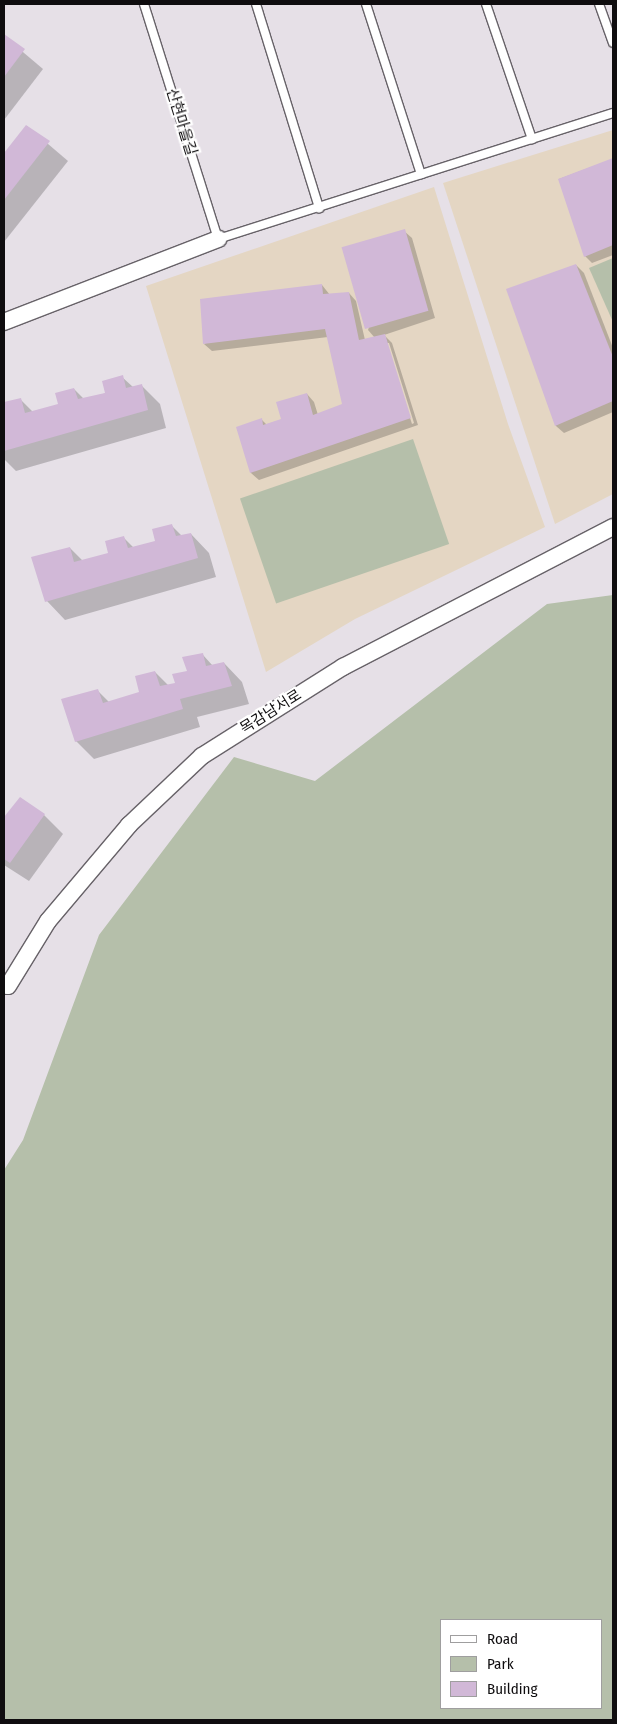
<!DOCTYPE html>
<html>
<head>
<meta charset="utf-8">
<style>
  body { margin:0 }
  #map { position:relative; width:617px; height:1724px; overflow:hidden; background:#e6e0e7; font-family:"Fira Sans Condensed","Noto Sans KR",sans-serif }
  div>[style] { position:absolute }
  .education>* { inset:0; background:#e4d6c3 }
  .green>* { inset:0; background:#b5bfaa; transform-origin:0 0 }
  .shadow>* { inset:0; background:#0003 }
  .building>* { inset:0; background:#d1b8d7; transform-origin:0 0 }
  .roads { filter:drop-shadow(1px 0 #676268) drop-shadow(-1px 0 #676268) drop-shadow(0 1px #676268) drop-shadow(0 -1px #676268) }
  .lane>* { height:8px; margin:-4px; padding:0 4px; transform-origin:4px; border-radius:4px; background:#fff }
  .street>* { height:16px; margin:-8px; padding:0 8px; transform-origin:8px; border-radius:8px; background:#fff }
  span { translate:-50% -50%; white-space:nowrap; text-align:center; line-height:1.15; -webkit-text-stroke:4.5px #fff; paint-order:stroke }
  .street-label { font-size:15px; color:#0f0d0f }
  .frame { position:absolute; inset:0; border:5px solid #0f0d0f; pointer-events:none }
  .legend { position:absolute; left:440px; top:1619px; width:162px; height:90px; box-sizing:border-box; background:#fff; border:1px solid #9f9e9f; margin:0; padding:6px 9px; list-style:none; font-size:15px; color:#0f0d0f }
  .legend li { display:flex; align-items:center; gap:10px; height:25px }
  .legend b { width:25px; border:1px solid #9f9e9f }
</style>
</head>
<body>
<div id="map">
  <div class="education">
    <div style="clip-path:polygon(613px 130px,613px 494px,555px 524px,443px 183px)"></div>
    <div style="clip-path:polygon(434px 187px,508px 424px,545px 527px,355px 619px,266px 672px,146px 286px)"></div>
  </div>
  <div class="green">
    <div style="clip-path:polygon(613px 258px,613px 322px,589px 268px)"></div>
    <div style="left:413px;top:439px;width:111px;height:183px;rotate:71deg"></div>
    <div style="clip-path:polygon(evenodd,613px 595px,613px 1720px,4px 1720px,4px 1170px,23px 1140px,99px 935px,234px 757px,315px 781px,547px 604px,613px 595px,441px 1620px,601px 1620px,601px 1708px,441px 1708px,441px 1620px)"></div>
  </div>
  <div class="shadow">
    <div style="clip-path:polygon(4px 36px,43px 69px,4px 120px)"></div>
    <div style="clip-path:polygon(27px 126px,68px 161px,4px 242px,4px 155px)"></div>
    <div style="clip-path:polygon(613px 159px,613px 255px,592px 263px,585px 256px,559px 179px)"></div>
    <div style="clip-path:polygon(evenodd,404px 231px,412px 238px,435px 318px,384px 335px,392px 343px,418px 425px,259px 480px,251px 473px,237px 428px,262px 420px,267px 425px,283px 420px,307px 394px,314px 402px,318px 415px,344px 405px,328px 337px,212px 351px,204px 344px,322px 285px,330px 295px,349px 293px,356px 301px,365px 340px,375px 338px,368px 330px,404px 231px,386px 343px,389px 343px,414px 423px,412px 424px,386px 343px)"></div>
    <div style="clip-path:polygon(576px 265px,584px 273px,613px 348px,613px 412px,564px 433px,556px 426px,508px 290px)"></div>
    <div style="clip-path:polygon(122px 377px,133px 387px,141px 385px,160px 404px,166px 428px,16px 471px,4px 459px,4px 404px,20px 399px,33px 412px,60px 405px,74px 389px,84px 399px,107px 393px)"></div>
    <div style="clip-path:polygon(172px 526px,182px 536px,191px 534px,209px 553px,216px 577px,65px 620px,47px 601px,70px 548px,83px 561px,110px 554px,124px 538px,134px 548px,157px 542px)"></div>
    <div style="clip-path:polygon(203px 655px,213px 666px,224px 663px,242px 682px,249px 704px,197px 717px,200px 727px,94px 759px,76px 741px,98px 691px,109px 702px,140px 693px,155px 672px,169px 686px,176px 684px)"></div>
    <div style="clip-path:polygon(20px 799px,44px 815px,63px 834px,29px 881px,4px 865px,4px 819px)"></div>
  </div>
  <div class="building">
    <div style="clip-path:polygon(4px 34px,25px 49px,4px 77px)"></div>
    <div style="clip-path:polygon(26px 125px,50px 141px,4px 200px,4px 153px)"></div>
    <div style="clip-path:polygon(613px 158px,613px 245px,584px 257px,558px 179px)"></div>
    <div style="left:405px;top:229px;width:85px;height:66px;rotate:74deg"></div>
    <div style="clip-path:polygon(576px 264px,613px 357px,613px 401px,555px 426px,506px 289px)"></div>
    <div style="clip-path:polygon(322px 284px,323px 294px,349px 292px,359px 340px,385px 334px,411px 418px,250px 473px,236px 427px,262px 418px,263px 425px,281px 419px,276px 402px,307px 393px,313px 415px,342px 404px,325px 329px,203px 344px,200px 299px)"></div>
    <div style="clip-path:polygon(123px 375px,126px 388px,142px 384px,148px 410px,4px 451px,4px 402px,21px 398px,25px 413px,58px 404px,55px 393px,74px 388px,78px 399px,105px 393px,102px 381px)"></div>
    <div style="clip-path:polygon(172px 524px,176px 536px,191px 533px,198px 558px,45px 602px,31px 557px,70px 547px,74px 562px,108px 553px,105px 541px,124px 536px,128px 548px,155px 541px,152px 529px)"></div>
    <div style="clip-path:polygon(203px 653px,206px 666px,224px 662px,232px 686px,180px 699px,183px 709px,75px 742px,61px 699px,98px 689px,103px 703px,139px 692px,135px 676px,155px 671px,160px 686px,175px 683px,172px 674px,187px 671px,182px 657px)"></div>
    <div style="clip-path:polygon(20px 797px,45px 814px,10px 863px,4px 859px,4px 817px)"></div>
  </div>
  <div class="roads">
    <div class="lane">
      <div style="left:144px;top:4px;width:246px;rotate:72.5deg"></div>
      <div style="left:218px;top:239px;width:415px;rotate:-17.7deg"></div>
      <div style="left:256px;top:4px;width:214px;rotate:72.8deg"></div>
      <div style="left:366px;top:4px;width:179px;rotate:72.1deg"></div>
      <div style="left:486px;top:4px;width:143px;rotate:71.2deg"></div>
      <div style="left:599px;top:4px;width:41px;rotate:70.3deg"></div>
    </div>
    <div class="street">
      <div style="left:4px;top:322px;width:230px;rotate:-21.2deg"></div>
      <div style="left:4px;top:984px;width:4px;rotate:27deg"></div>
      <div style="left:8px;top:986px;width:76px;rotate:-58.4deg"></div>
      <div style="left:48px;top:921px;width:126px;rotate:-49.8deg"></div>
      <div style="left:129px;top:825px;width:100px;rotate:-43.4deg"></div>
      <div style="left:202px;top:756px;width:167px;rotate:-32.3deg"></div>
      <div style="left:343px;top:667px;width:304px;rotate:-27.4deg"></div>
    </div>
  </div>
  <div class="street-label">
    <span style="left:181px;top:122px;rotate:73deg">산현마을길</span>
    <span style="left:271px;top:712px;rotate:-32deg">목감남서로</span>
  </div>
  <div class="frame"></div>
  <ul class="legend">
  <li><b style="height:6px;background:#fff"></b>Road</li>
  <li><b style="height:14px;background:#b5bfaa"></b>Park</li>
  <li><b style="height:14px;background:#d1b8d7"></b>Building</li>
  </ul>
</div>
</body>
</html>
